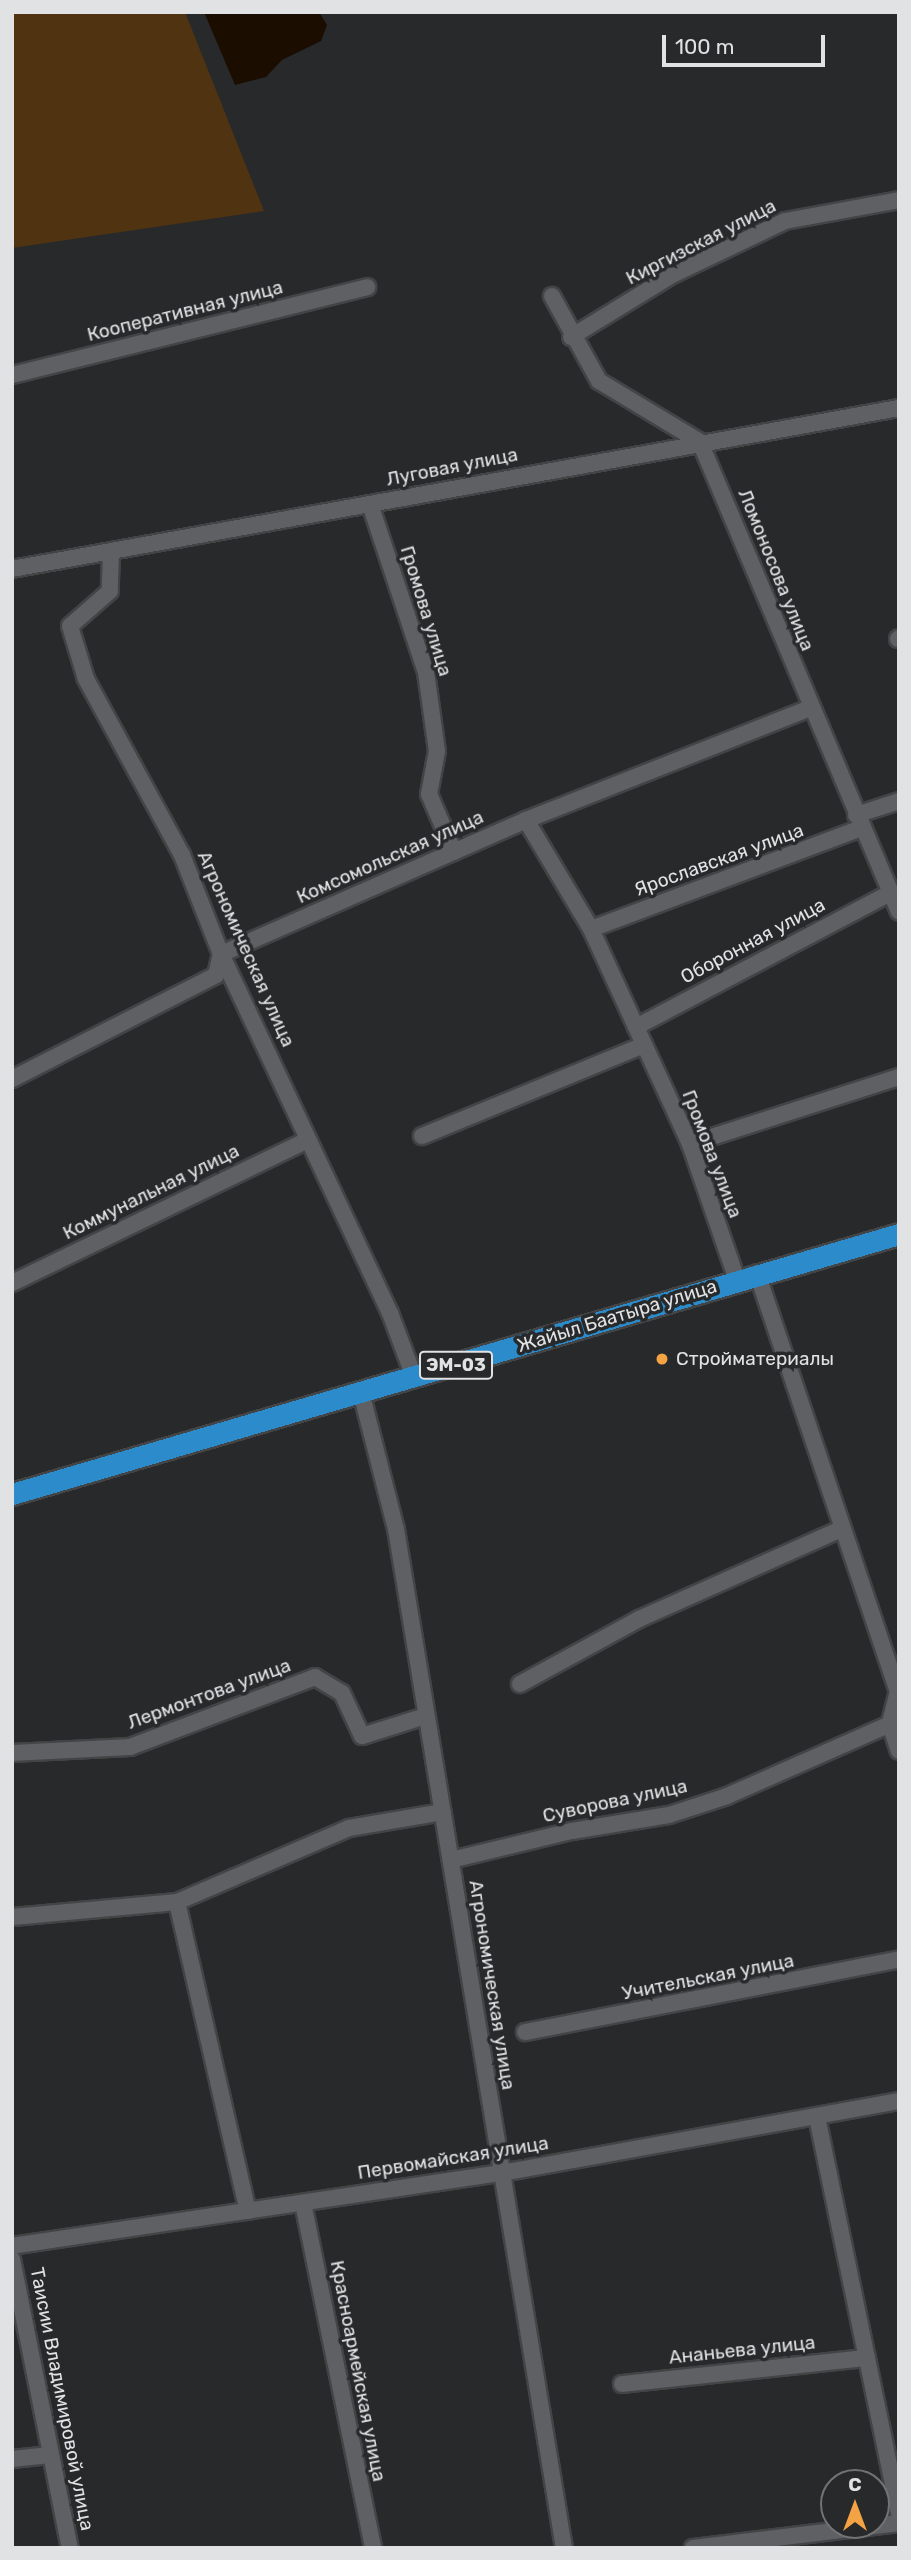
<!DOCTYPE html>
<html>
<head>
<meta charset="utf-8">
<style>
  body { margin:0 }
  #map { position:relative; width:911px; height:2560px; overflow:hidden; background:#27292b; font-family:Rubik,sans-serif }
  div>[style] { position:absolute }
  .green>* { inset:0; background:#503311 }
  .water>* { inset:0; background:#1b0d00 }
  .roads { filter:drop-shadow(2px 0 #424445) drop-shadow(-2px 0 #424445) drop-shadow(0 2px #424445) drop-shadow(0 -2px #424445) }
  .minor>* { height:16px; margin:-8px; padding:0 8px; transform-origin:8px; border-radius:8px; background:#5e6063 }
  .highway>* { height:21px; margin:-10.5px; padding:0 10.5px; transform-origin:10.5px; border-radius:10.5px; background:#2b8bcb }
  .dots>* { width:19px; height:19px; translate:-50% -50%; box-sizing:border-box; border:4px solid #27292b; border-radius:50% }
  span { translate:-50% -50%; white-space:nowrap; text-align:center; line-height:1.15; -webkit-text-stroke:7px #27292b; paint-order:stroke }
  .shield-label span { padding:2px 5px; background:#27292b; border:2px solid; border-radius:5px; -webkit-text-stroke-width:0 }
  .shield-label { font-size:18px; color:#e1e2e4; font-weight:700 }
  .street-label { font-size:19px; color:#e1e2e4 }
  .poi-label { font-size:19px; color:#e1e2e4 }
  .left { translate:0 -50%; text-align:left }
  .frame { position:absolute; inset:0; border:14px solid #e1e2e4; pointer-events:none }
  .north { position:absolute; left:820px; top:2469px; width:70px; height:70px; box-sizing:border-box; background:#27292b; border:2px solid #717375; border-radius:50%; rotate:0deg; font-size:19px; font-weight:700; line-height:28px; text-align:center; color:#e1e2e4 }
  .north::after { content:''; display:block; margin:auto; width:24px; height:32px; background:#f4a344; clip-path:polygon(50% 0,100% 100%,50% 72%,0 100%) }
  .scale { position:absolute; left:662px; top:35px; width:163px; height:32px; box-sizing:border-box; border:4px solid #e1e2e4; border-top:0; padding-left:9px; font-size:21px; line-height:24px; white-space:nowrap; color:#e1e2e4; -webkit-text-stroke:5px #27292b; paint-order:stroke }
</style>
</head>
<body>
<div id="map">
  <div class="green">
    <div style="clip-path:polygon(12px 12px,185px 12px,264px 211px,12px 248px)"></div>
  </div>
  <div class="water">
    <div style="clip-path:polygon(204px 12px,319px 12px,327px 25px,321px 41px,282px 60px,266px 77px,235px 85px)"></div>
  </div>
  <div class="roads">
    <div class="minor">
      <div style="left:552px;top:296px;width:97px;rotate:61.1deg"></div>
      <div style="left:599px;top:381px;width:118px;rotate:31.1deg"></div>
      <div style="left:700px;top:442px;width:510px;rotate:67.05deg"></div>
      <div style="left:571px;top:337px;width:121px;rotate:-31.5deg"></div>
      <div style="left:674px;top:274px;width:123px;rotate:-25.5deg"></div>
      <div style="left:785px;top:221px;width:116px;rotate:-10.4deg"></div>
      <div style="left:12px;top:375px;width:366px;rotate:-13.9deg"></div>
      <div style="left:370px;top:504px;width:177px;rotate:71.6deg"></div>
      <div style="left:426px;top:672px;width:80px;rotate:82.1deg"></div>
      <div style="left:437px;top:751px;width:44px;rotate:100.5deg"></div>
      <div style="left:429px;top:794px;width:63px;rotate:66.7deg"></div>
      <div style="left:111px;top:553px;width:38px;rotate:92deg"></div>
      <div style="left:110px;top:591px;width:53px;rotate:138.8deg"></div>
      <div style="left:70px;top:626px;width:55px;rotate:73.2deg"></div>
      <div style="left:86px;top:679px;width:200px;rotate:61.4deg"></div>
      <div style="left:182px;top:855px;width:106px;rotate:68.5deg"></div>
      <div style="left:221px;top:954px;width:397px;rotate:64.8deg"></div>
      <div style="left:390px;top:1313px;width:68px;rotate:69.4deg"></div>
      <div style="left:12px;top:569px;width:901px;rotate:-10.29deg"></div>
      <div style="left:898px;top:639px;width:1px;rotate:-45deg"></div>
      <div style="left:856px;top:815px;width:45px;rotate:-18deg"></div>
      <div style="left:526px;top:820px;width:127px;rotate:59.2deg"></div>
      <div style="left:591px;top:929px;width:108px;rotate:65.3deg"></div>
      <div style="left:636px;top:1027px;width:129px;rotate:65.2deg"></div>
      <div style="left:690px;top:1144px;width:144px;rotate:70.9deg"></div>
      <div style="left:591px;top:929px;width:288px;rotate:-20.5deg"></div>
      <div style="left:636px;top:1027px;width:287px;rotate:-27.8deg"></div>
      <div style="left:12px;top:1079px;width:229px;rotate:-27deg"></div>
      <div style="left:216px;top:975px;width:22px;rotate:-77deg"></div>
      <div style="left:221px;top:954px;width:333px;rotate:-23.7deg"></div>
      <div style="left:526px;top:820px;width:305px;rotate:-21.5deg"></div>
      <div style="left:422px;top:1136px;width:240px;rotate:-22.3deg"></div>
      <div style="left:690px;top:1144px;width:219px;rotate:-17.8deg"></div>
      <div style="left:757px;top:1273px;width:441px;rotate:71.4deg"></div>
      <div style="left:898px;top:1691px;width:34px;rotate:104deg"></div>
      <div style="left:890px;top:1724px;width:28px;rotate:72deg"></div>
      <div style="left:12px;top:1283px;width:329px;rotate:-25.8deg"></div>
      <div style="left:361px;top:1392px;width:141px;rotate:75.7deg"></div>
      <div style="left:396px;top:1529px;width:1033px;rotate:80.64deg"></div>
      <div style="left:520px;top:1684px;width:136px;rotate:-28.6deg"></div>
      <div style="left:639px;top:1619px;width:221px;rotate:-24deg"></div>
      <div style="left:12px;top:1753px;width:118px;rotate:-2.9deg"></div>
      <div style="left:130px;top:1747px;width:198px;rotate:-20.7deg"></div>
      <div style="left:315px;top:1677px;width:31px;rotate:31deg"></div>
      <div style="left:342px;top:1693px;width:47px;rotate:65.1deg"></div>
      <div style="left:362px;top:1736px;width:67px;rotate:-17.4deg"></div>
      <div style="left:451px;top:1860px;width:124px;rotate:-13.5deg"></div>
      <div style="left:572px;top:1831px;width:98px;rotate:-9.4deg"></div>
      <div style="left:669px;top:1815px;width:61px;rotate:-18.1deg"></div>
      <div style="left:727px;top:1796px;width:188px;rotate:-23.8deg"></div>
      <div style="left:177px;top:1902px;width:317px;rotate:77.1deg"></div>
      <div style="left:12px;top:1917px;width:166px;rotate:-5.2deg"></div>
      <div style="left:177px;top:1902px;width:187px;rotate:-23.3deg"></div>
      <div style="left:349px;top:1828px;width:95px;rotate:-9.7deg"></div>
      <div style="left:525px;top:2032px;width:381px;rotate:-11deg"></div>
      <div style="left:817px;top:2117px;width:405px;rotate:78.3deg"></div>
      <div style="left:303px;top:2203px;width:352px;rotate:78.5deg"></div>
      <div style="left:12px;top:2246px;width:495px;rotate:-8.5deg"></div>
      <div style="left:502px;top:2173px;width:403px;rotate:-10.3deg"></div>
      <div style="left:12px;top:2259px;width:295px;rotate:78.7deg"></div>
      <div style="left:622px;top:2384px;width:246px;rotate:-6.1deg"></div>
      <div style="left:12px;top:2459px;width:38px;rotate:-6deg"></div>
      <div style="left:693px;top:2548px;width:208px;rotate:-6.9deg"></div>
    </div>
    <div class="highway">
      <div style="left:12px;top:1494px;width:924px;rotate:-16.34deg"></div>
    </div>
  </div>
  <div class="dots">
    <div style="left:662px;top:1359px;background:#f4a344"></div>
  </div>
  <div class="shield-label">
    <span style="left:456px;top:1365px">ЭМ-03</span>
  </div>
  <div class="street-label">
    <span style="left:701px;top:242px;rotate:-27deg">Киргизская улица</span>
    <span style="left:185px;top:311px;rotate:-14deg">Кооперативная улица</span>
    <span style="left:452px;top:467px;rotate:-11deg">Луговая улица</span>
    <span style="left:776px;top:570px;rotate:68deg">Ломоносова улица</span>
    <span style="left:426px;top:611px;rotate:73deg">Громова улица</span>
    <span style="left:390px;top:857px;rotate:-24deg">Комсомольская улица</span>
    <span style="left:719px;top:860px;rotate:-20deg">Ярославская улица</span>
    <span style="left:753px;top:941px;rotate:-28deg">Оборонная улица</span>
    <span style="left:246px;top:949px;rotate:66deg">Агрономическая улица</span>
    <span style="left:712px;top:1154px;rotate:69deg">Громова улица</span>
    <span style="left:151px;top:1192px;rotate:-26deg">Коммунальная улица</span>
    <span style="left:617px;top:1316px;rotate:-17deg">Жайыл Баатыра улица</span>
    <span style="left:209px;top:1694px;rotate:-20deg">Лермонтова улица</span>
    <span style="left:615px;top:1801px;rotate:-12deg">Суворова улица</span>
    <span style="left:708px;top:1977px;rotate:-11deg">Учительская улица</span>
    <span style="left:492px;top:1985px;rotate:81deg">Агрономическая улица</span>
    <span style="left:453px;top:2158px;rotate:-9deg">Первомайская улица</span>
    <span style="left:742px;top:2350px;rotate:-6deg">Ананьева улица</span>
    <span style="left:358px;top:2371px;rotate:79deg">Красноармейская улица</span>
    <span style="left:62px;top:2399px;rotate:79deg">Таисии Владимировой улица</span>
  </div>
  <div class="poi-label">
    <span class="left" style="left:676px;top:1359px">Стройматериалы</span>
  </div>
  <div class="frame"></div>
  <div class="north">С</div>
  <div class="scale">100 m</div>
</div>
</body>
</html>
